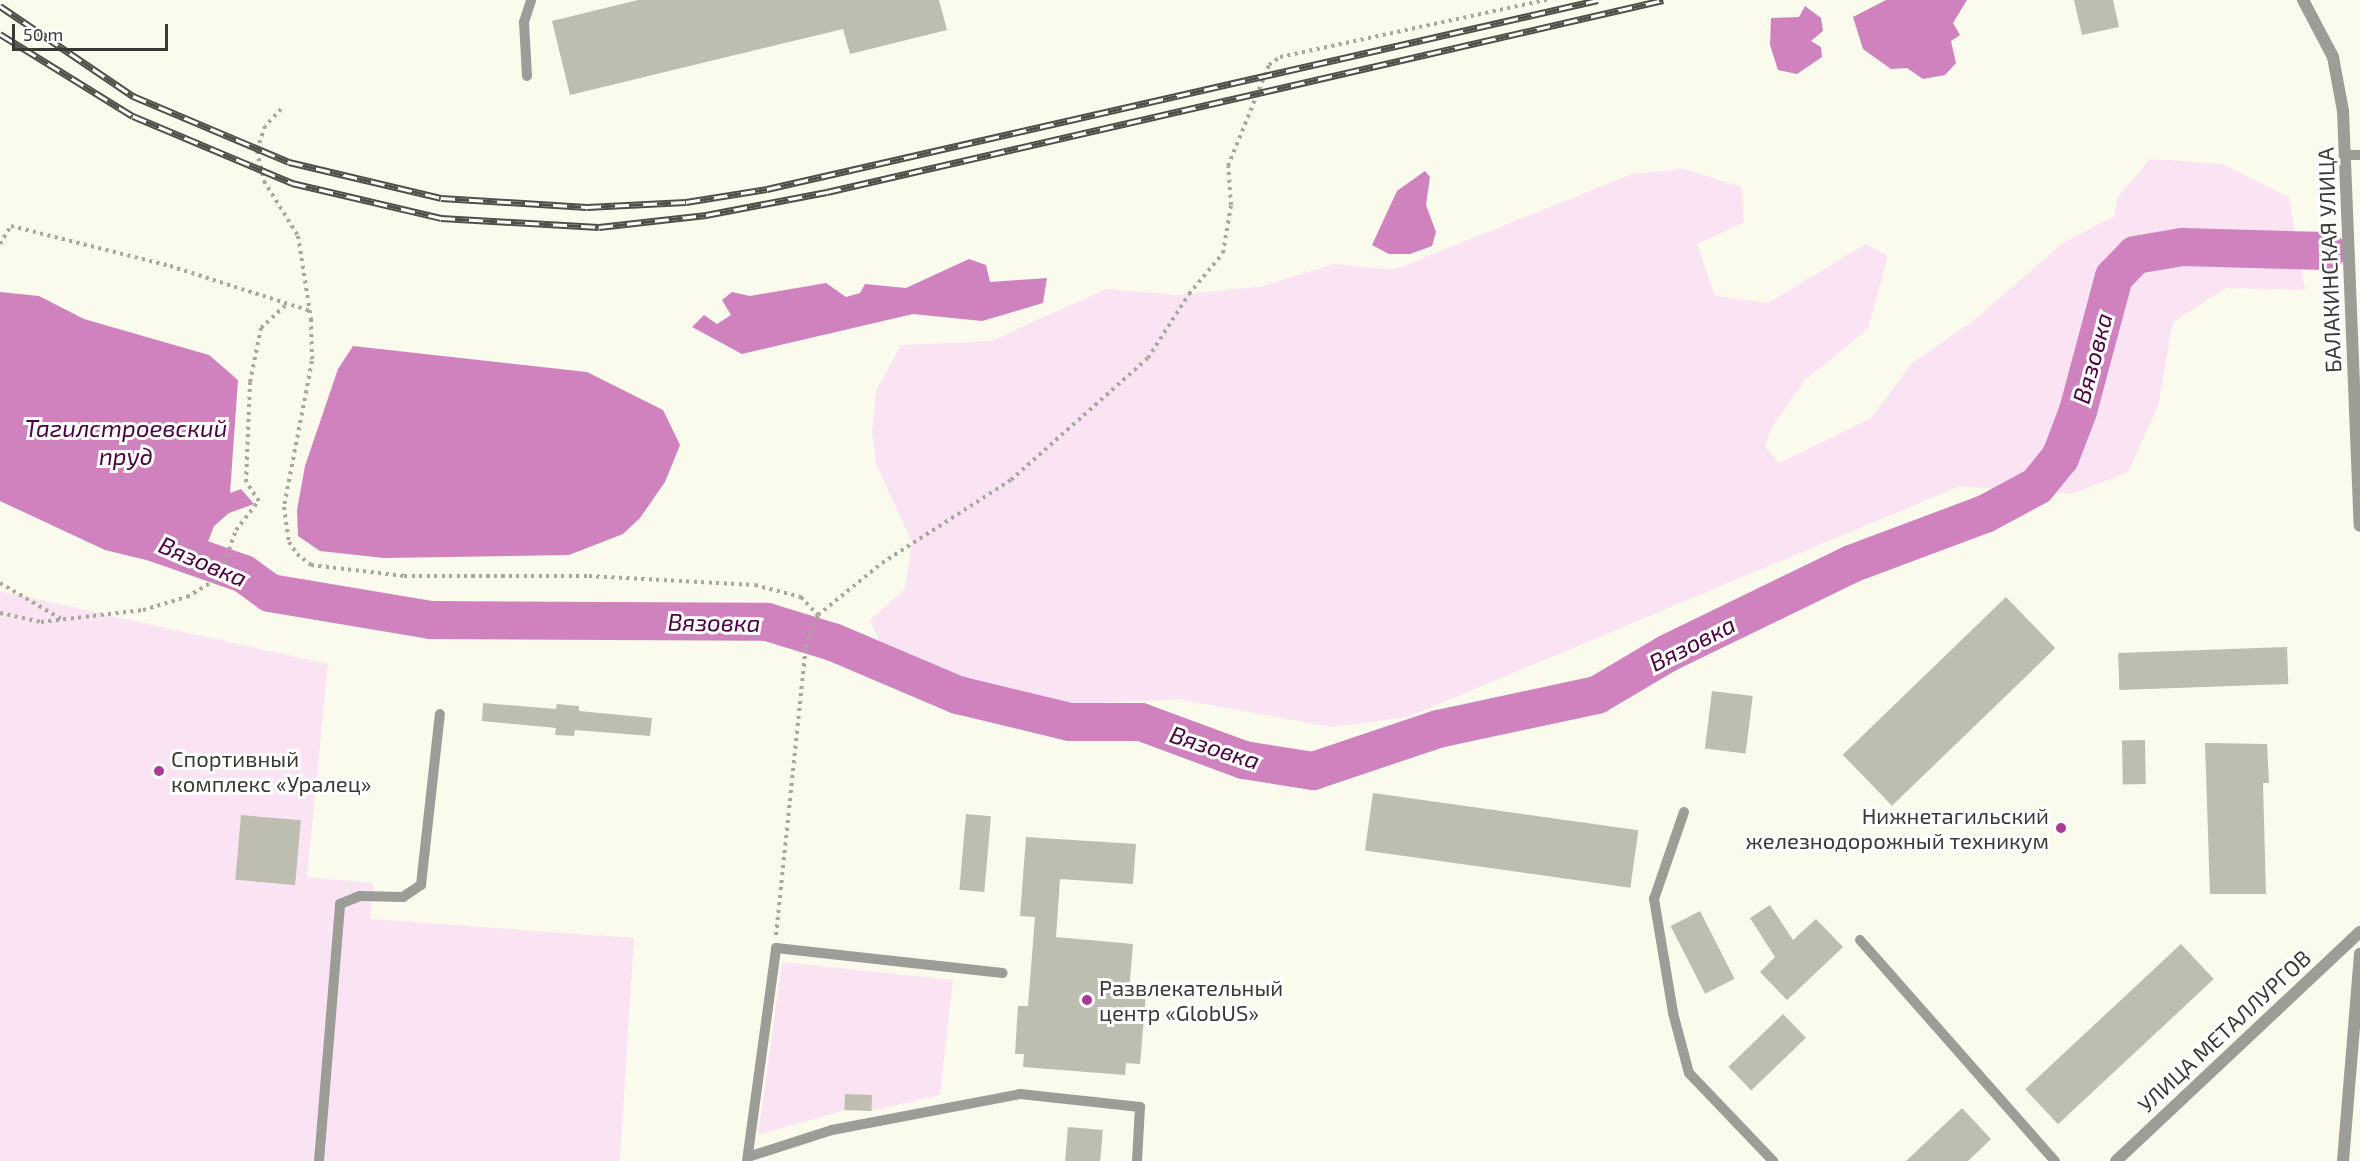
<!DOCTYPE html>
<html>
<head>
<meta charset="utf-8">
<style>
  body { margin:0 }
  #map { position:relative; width:2360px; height:1161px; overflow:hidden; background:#fbfbed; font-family:"Exo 2",sans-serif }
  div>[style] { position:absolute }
  .green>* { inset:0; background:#fae4f4 }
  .water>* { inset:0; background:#cf82be }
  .river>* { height:38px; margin:-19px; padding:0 19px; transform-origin:19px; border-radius:19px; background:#cf82be }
  .building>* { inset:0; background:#bdbdb0; transform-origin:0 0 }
  .path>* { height:4px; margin-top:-2px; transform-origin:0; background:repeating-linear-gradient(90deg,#a7a79d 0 3px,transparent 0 7.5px) }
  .service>* { height:10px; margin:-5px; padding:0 5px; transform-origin:5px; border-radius:5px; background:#9d9d97 }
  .minor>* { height:12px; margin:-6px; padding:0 6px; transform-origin:6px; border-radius:6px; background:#9d9d97 }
  .tertiary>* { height:12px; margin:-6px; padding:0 6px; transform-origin:6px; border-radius:6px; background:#9d9d97 }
  .rail>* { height:7px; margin-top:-3.5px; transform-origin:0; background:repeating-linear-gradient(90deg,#fff 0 14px,#505049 0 28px); box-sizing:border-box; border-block:2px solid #505049 }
  .dots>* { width:16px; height:16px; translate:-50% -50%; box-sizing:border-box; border:3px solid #fff; border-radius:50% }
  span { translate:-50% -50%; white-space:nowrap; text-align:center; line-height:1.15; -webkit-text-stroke:6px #fff; paint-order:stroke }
  .street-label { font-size:22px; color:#3a3a34 }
  .poi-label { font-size:22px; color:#3a3a34 }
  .left { translate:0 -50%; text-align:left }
  .right { translate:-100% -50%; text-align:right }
  .water-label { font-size:24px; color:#4a0240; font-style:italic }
  .scale { position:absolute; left:12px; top:24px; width:156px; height:27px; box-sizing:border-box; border:3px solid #3a3a34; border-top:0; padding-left:8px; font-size:18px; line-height:21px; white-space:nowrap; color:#3a3a34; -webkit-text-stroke:4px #fff; paint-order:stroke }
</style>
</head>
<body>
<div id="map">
  <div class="green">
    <div style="clip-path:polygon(2150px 159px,2223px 164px,2289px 197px,2305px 290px,2226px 288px,2173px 322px,2158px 406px,2128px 472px,2071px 494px,1960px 486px,1408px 717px,1331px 727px,1178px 699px,1028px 707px,883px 650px,870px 620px,905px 589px,912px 542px,876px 464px,872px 432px,876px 391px,901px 345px,991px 341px,1106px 289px,1179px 295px,1263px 286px,1334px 264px,1393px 270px,1632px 174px,1684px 169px,1742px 187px,1744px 222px,1697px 244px,1715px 296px,1768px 303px,1866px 244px,1888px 256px,1868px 329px,1806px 379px,1773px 425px,1765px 446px,1779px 463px,1871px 418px,1911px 364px,1973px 321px,2063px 243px,2114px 216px,2118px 197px)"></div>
    <div style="clip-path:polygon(0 591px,328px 664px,307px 877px,373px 883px,370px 919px,634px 938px,620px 1161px,0 1161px)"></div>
    <div style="clip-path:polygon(782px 962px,953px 980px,940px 1095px,871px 1111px,871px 1095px,846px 1094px,845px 1110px,758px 1135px)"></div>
  </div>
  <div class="water">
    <div style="clip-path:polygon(1886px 0,1967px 0,1953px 23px,1960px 35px,1951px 41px,1956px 63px,1945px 75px,1923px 79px,1907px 68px,1891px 69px,1863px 49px,1853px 17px)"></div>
    <div style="clip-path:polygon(1805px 6px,1821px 18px,1823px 31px,1811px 41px,1821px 47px,1822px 57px,1797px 74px,1778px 70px,1770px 45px,1771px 18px,1799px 17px)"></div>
    <div style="clip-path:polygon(1425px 171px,1430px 177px,1426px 205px,1436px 232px,1432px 246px,1410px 254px,1389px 254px,1372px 245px,1397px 191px)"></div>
    <div style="clip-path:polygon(969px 259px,986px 265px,990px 282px,1047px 278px,1043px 303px,982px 321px,913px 314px,742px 354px,692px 327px,704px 315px,717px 324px,731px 315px,722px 300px,732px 292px,750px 296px,826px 283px,846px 297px,860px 293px,865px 284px,906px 288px)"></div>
    <div style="clip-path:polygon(0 292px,39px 296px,84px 319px,209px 355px,238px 380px,230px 493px,241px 489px,254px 504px,229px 513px,214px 526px,200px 562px,171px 566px,105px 550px,0 501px)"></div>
    <div style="clip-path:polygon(353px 346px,587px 372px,663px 410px,680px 445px,665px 482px,640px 518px,623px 534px,569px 555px,384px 558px,320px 551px,298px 536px,297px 510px,305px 466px,338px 369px)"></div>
  </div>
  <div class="river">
    <div style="left:156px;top:543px;width:93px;rotate:19.4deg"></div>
    <div style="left:244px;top:574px;width:32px;rotate:36deg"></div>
    <div style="left:270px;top:593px;width:163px;rotate:9.5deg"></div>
    <div style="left:431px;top:620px;width:336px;rotate:0.3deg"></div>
    <div style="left:767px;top:622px;width:69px;rotate:16.9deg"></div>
    <div style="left:833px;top:642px;width:136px;rotate:23deg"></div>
    <div style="left:958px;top:695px;width:115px;rotate:13.6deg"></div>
    <div style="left:1070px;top:722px;width:71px"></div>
    <div style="left:1141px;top:722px;width:110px;rotate:20.3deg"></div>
    <div style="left:1244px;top:760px;width:70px;rotate:9.1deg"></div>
    <div style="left:1313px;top:771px;width:132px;rotate:-18.6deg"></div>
    <div style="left:1438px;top:729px;width:163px;rotate:-12.1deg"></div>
    <div style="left:1597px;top:695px;width:82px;rotate:-30.6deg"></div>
    <div style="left:1668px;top:653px;width:203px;rotate:-25.9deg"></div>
    <div style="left:1851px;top:564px;width:143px;rotate:-20.5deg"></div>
    <div style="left:1985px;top:514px;width:59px;rotate:-28.3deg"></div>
    <div style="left:2037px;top:486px;width:36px;rotate:-51deg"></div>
    <div style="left:2060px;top:458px;width:50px;rotate:-69deg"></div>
    <div style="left:2078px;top:411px;width:139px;rotate:-75deg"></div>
    <div style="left:2114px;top:277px;width:30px;rotate:-46deg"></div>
    <div style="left:2135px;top:255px;width:48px;rotate:-9.7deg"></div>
    <div style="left:2182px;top:247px;width:145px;rotate:1.6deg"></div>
  </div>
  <div class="building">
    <div style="clip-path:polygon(638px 0,939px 0,947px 30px,850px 54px,843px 29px,570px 95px,552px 21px)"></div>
    <div style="clip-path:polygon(2074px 0,2113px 0,2119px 27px,2082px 35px)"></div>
    <div style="left:2006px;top:597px;width:71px;height:227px;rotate:46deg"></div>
    <div style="left:2287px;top:647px;width:37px;height:169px;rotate:88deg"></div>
    <div style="left:1712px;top:691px;width:41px;height:58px;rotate:7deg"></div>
    <div style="clip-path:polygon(483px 703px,556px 709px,557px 704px,579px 706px,579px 711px,652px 718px,650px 736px,575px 730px,574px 736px,555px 735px,556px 728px,482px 721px)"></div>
    <div style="left:2145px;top:740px;width:44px;height:23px;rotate:89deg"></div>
    <div style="clip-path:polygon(2205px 743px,2267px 744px,2269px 783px,2263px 783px,2266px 894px,2210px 894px)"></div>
    <div style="left:1373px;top:793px;width:268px;height:58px;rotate:8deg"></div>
    <div style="left:966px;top:814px;width:25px;height:76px;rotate:5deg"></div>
    <div style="left:241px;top:815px;width:60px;height:65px;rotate:5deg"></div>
    <div style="clip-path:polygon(1026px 837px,1136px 844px,1133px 884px,1060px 879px,1056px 937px,1133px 944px,1129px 993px,1146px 994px,1140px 1064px,1126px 1063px,1125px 1075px,1023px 1067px,1024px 1054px,1015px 1054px,1018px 1006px,1028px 1006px,1035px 917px,1020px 916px)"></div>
    <div style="clip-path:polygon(1770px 905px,1793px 940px,1816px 919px,1843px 947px,1787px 1000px,1760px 972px,1775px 957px,1750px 918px)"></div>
    <div style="left:1700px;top:911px;width:76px;height:33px;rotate:63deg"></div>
    <div style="left:2181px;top:944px;width:48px;height:213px;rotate:47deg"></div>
    <div style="left:1783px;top:1014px;width:33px;height:76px;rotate:46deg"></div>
    <div style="left:845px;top:1094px;width:27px;height:16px;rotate:2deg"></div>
    <div style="clip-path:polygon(1962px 1108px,1991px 1139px,1968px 1161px,1906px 1161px)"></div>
    <div style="left:1068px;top:1127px;width:35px;height:34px;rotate:5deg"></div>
  </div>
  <div class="path">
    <div style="left:281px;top:109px;width:23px;rotate:133deg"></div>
    <div style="left:265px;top:126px;width:26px;rotate:108deg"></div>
    <div style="left:257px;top:151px;width:31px;rotate:77deg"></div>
    <div style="left:264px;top:181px;width:65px;rotate:58.3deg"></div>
    <div style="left:298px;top:236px;width:84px;rotate:81.1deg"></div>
    <div style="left:311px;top:319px;width:42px;rotate:88.6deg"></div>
    <div style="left:312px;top:361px;width:149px;rotate:100.9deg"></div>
    <div style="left:284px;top:507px;width:35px;rotate:82deg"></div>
    <div style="left:289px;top:542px;width:14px;rotate:56deg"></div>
    <div style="left:297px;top:554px;width:18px;rotate:38deg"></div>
    <div style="left:311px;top:565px;width:94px;rotate:6.7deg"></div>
    <div style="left:404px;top:576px;width:185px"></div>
    <div style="left:589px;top:576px;width:166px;rotate:3.1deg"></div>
    <div style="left:755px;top:585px;width:48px;rotate:14.6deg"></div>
    <div style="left:801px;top:597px;width:25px;rotate:47deg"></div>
    <div style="left:0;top:244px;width:21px;rotate:-59deg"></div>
    <div style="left:11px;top:226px;width:164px;rotate:14.1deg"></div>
    <div style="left:170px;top:266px;width:147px;rotate:17.8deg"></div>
    <div style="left:0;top:583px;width:71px;rotate:30.5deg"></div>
    <div style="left:0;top:613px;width:42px;rotate:12.4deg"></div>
    <div style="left:41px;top:622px;width:103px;rotate:-6.7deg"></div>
    <div style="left:143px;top:610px;width:46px;rotate:-16.5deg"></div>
    <div style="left:187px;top:597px;width:37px;rotate:-31deg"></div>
    <div style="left:219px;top:578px;width:51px;rotate:-70.5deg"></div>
    <div style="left:236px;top:530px;width:37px;rotate:-52deg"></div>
    <div style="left:259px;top:501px;width:23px;rotate:-124deg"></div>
    <div style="left:246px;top:482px;width:100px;rotate:-87.7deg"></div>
    <div style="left:250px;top:382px;width:55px;rotate:-78.5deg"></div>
    <div style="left:261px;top:328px;width:35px;rotate:-43deg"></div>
    <div style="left:776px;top:935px;width:290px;rotate:-84.1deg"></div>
    <div style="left:806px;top:647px;width:34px;rotate:-69deg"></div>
    <div style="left:818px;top:615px;width:82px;rotate:-39.1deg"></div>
    <div style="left:882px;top:563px;width:153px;rotate:-32.8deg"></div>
    <div style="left:1011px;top:480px;width:183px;rotate:-41.7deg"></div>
    <div style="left:1148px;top:358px;width:76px;rotate:-57.4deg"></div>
    <div style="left:1189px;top:294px;width:53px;rotate:-50.3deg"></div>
    <div style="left:1223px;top:253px;width:49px;rotate:-80.5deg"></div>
    <div style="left:1231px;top:205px;width:39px;rotate:-94deg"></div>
    <div style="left:1228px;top:166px;width:109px;rotate:-67.9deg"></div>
    <div style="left:1269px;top:65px;width:14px;rotate:-36deg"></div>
    <div style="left:1280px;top:57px;width:273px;rotate:-12.1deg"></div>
  </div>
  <div class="service">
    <div style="left:527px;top:76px;width:54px;rotate:-93.2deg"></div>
    <div style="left:524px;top:22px;width:23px;rotate:-72deg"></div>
    <div style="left:2346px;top:155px;width:14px"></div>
    <div style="left:1684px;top:812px;width:92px;rotate:109deg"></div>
    <div style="left:1654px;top:899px;width:116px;rotate:80.5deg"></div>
    <div style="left:1673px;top:1013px;width:62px;rotate:75.1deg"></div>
    <div style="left:1689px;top:1073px;width:122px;rotate:46.3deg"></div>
    <div style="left:1860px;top:940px;width:295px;rotate:48.6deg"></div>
    <div style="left:748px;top:1157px;width:88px;rotate:-17.8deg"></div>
    <div style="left:832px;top:1130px;width:191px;rotate:-10.8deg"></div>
    <div style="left:1020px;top:1094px;width:121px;rotate:6.2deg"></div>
    <div style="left:1140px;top:1107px;width:54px;rotate:93.2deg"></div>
    <div style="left:319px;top:1161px;width:258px;rotate:-85.3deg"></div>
    <div style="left:340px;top:904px;width:22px;rotate:-22deg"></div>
    <div style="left:360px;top:896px;width:43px;rotate:1.3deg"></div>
    <div style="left:403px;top:897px;width:22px;rotate:-34deg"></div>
    <div style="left:421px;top:885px;width:172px;rotate:-83.7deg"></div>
    <div style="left:747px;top:1161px;width:215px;rotate:-82.2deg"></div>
    <div style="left:776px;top:948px;width:228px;rotate:6.3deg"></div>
  </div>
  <div class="minor">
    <div style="left:2116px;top:1161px;width:335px;rotate:-43.2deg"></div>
  </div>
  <div class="tertiary">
    <div style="left:2303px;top:0;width:64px;rotate:62.2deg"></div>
    <div style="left:2333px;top:57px;width:55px;rotate:79.5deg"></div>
    <div style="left:2343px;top:111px;width:415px;rotate:87.7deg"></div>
    <div style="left:2343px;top:1161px;width:208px;rotate:-85.3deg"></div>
  </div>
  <div class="rail">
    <div style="left:0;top:6px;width:161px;rotate:34.1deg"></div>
    <div style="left:133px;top:96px;width:169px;rotate:22.9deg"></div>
    <div style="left:289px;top:162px;width:156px;rotate:13.3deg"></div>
    <div style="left:441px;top:198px;width:146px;rotate:3.5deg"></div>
    <div style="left:587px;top:207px;width:99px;rotate:-2.9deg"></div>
    <div style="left:686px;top:202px;width:82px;rotate:-9.1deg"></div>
    <div style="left:767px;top:189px;width:852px;rotate:-12.81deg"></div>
    <div style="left:0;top:34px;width:156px;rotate:31.7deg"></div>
    <div style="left:133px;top:116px;width:173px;rotate:22.8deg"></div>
    <div style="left:292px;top:183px;width:153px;rotate:13.2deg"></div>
    <div style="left:441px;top:218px;width:158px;rotate:3.3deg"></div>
    <div style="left:599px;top:227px;width:108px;rotate:-6.4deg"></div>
    <div style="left:706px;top:215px;width:123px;rotate:-10.8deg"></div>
    <div style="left:827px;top:192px;width:858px;rotate:-12.93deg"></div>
  </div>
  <div class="dots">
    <div style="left:159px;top:771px;background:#a93995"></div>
    <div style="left:2061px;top:828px;background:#a93995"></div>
    <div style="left:1087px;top:1000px;background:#a93995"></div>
  </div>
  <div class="street-label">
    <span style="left:2329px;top:260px;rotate:-92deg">БАЛАКИНСКАЯ УЛИЦА</span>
    <span style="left:2224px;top:1031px;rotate:-43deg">УЛИЦА МЕТАЛЛУРГОВ</span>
  </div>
  <div class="poi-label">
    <span class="left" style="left:171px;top:771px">Спортивный<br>комплекс «Уралец»</span>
    <span class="right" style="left:2049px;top:828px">Нижнетагильский<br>железнодорожный техникум</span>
    <span class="left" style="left:1099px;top:1000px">Развлекательный<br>центр «GlobUS»</span>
  </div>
  <div class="water-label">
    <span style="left:2092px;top:358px;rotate:-75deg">Вязовка</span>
    <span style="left:126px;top:442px">Тагилстроевский<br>пруд</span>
    <span style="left:203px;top:561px;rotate:23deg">Вязовка</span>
    <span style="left:714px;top:622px;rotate:1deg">Вязовка</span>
    <span style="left:1692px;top:643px;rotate:-27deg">Вязовка</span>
    <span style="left:1215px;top:747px;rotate:18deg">Вязовка</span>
  </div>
  <div class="scale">50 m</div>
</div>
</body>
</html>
